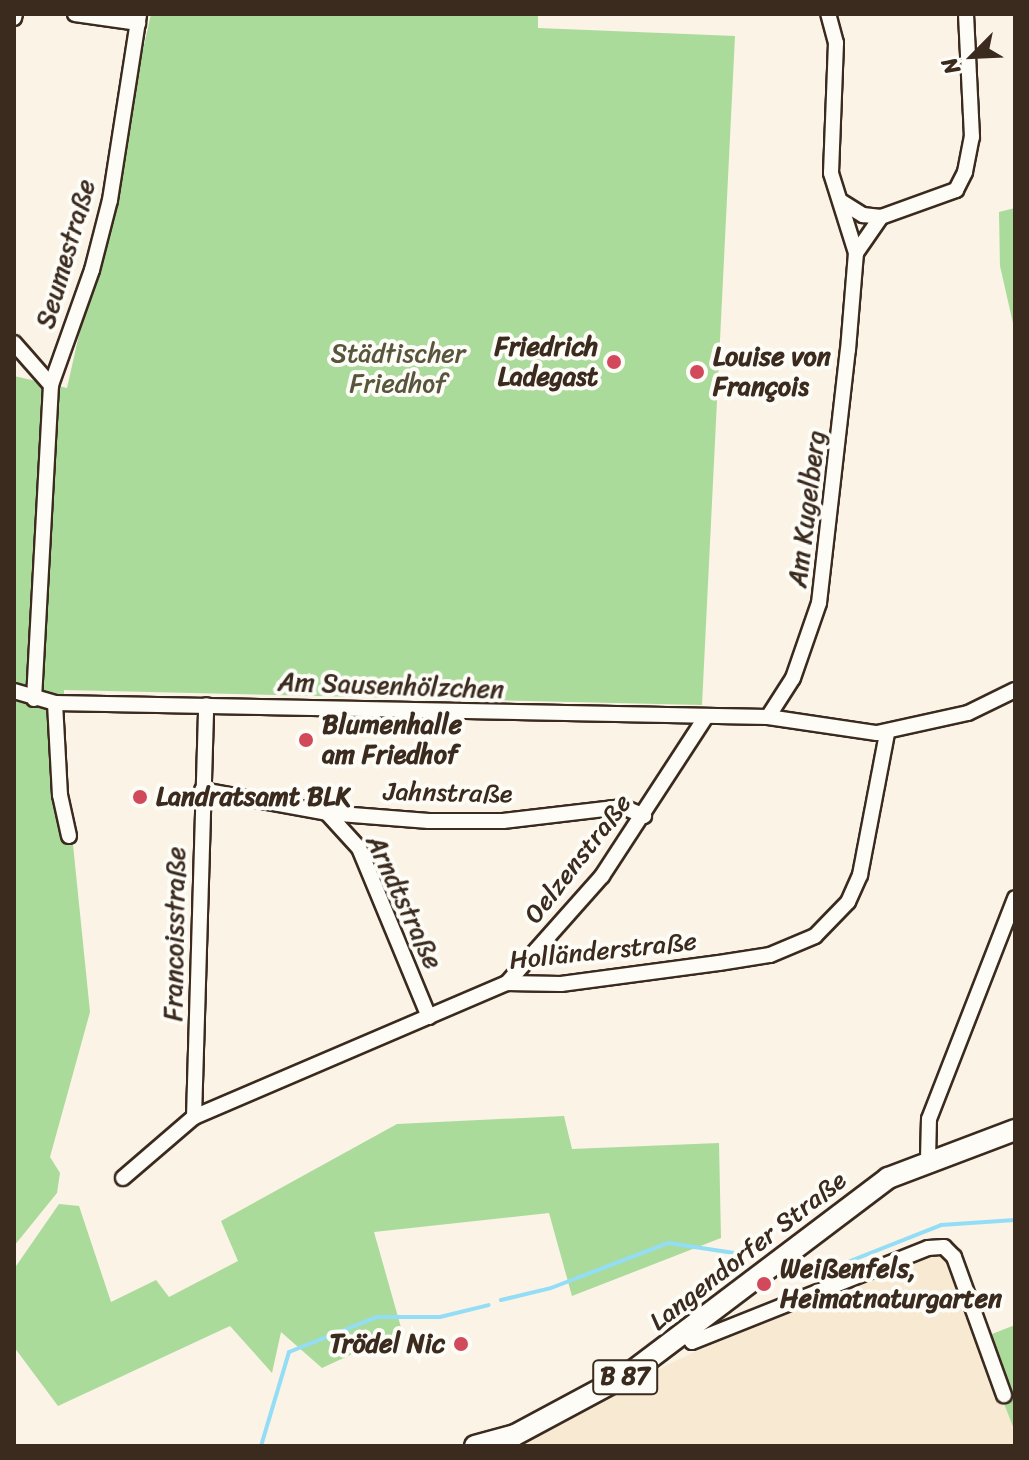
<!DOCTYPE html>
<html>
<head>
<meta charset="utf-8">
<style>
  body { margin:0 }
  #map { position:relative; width:1029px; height:1460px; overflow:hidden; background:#faf3e6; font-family:Sriracha,sans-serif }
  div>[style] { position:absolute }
  .built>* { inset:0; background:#f7e9d2 }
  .green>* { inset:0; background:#aadb9b }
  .stream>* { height:4px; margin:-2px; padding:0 2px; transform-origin:2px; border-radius:2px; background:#94ddf6 }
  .roads { filter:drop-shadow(2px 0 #3b2a1e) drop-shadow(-2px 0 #3b2a1e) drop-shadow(0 2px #3b2a1e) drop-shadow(0 -2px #3b2a1e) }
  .street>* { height:14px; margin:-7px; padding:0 7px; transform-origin:7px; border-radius:7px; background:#fdfcf7 }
  .primary>* { height:20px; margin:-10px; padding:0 10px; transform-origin:10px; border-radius:10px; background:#fdfcf7 }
  .dots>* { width:22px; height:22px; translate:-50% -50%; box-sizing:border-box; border:4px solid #fdfcf7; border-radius:50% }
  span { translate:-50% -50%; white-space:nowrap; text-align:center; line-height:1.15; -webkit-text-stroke:8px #fdfcf7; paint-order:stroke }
  .shield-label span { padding:2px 6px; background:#fdfcf7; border:2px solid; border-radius:6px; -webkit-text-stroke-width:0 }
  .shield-label { font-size:24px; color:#3b2a1e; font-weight:700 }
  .street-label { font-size:26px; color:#3b2a1e }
  .poi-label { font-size:26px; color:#3b2a1e; font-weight:700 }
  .right { translate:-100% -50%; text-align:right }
  .left { translate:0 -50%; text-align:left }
  .park-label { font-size:26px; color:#57563d }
  .frame { position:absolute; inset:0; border:16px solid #3b2a1e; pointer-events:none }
  .north { position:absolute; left:933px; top:16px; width:80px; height:80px; -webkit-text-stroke:6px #fdfcf7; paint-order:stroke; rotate:246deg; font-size:22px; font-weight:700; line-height:32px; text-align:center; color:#3b2a1e }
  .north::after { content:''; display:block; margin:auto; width:28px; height:36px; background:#3b2a1e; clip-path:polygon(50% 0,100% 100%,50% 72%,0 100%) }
</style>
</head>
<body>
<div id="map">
  <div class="built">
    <div style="clip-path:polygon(936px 1254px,947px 1258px,1015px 1432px,1015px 1446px,492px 1446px,516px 1439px,692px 1353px)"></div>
  </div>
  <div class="green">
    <div style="clip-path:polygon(151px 14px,538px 14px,538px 28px,735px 36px,702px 705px,64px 690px,64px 756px,90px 1012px,50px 1157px,60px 1173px,57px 1193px,14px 1246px,14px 376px,67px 388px)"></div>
    <div style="clip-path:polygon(1015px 208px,1015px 332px,1000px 266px,999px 212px)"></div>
    <div style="clip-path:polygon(564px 1116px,572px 1149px,719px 1143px,721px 1238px,572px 1296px,549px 1213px,374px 1232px,402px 1331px,322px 1368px,281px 1332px,272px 1373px,230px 1326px,58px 1406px,14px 1347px,14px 1269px,59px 1204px,79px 1206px,111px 1302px,156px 1280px,169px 1297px,238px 1261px,221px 1221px,397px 1124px)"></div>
    <div style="clip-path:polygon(1015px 1325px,1015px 1432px,979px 1339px)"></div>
  </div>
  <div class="stream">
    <div style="left:835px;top:1267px;width:114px;rotate:-21.6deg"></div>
    <div style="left:941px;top:1225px;width:74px;rotate:-3.9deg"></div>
    <div style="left:501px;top:1300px;width:51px;rotate:-13.5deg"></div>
    <div style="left:551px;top:1288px;width:125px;rotate:-21deg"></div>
    <div style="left:668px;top:1243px;width:67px;rotate:8.6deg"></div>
    <div style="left:261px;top:1446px;width:98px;rotate:-73.4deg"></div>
    <div style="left:289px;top:1352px;width:95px;rotate:-21.7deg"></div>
    <div style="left:377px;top:1317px;width:63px"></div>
    <div style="left:440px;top:1317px;width:50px;rotate:-13.8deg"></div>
  </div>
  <div class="roads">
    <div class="street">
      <div style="left:75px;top:14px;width:64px;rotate:8.1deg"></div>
      <div style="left:14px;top:18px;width:4px;rotate:-76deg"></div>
      <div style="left:842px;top:202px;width:25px;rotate:32deg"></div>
      <div style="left:863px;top:215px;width:18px;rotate:6deg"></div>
      <div style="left:856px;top:253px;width:44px;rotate:-55.2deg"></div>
      <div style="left:881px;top:217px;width:80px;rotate:-19.8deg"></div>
      <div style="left:956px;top:190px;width:20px;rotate:-63deg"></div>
      <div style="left:965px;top:172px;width:36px;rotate:-79deg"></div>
      <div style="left:972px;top:137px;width:123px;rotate:-92.8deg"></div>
      <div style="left:14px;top:343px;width:56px;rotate:48.6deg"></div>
      <div style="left:14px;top:691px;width:43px;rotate:16.3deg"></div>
      <div style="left:55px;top:703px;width:713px;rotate:1.12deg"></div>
      <div style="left:768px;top:717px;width:110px;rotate:8.4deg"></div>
      <div style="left:877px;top:733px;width:93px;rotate:-12.4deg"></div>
      <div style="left:968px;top:713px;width:52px;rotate:-26.1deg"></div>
      <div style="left:34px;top:699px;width:314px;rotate:-86.9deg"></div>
      <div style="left:51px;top:385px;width:122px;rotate:-70.4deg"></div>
      <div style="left:92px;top:270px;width:72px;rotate:-75.6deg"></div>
      <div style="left:110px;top:200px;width:188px;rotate:-81.1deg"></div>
      <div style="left:55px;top:703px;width:92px;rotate:86.9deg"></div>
      <div style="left:60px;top:795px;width:42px;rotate:77.6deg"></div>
      <div style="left:768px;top:717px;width:46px;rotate:-57.3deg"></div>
      <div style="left:793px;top:678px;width:79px;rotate:-70.9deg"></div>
      <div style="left:819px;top:603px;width:255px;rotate:-83.5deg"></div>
      <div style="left:848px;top:350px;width:97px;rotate:-85.3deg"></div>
      <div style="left:856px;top:253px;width:84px;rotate:-107.4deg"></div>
      <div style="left:831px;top:173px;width:130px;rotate:-87.8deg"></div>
      <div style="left:836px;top:43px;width:30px;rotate:-105deg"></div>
      <div style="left:202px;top:790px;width:127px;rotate:10.4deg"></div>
      <div style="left:327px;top:813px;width:102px;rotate:4.5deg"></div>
      <div style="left:429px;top:821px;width:74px"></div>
      <div style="left:503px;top:821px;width:121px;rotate:-6.7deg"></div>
      <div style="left:623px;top:807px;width:23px;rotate:23deg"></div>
      <div style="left:327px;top:813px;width:47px;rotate:47.6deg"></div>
      <div style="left:359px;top:848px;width:183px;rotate:67.5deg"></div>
      <div style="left:507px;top:983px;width:143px;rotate:-48.4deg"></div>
      <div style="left:602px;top:876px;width:189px;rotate:-56.9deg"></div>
      <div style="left:194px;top:1117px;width:412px;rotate:-88.3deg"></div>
      <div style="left:928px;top:1159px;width:40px;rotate:-88.6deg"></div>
      <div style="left:929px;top:1119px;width:237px;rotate:-68.7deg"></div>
      <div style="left:123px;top:1178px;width:94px;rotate:-40.7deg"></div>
      <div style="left:194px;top:1117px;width:340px;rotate:-23.2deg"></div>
      <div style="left:507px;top:983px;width:54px;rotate:1.1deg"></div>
      <div style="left:561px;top:984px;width:159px;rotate:-7.6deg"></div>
      <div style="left:719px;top:963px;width:52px;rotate:-8.9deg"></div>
      <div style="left:770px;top:955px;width:49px;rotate:-22.9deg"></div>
      <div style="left:815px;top:936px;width:47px;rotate:-45.9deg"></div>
      <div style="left:848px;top:902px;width:30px;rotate:-66deg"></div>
      <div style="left:860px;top:875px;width:145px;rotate:-79.2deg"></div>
      <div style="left:687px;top:1334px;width:9px;rotate:58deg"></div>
      <div style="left:692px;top:1342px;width:254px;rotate:-21.7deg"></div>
      <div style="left:928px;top:1248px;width:16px;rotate:-4deg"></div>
      <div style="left:944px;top:1247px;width:14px;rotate:45deg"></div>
      <div style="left:954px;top:1257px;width:147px;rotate:70.1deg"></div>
    </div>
    <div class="primary">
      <div style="left:475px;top:1446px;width:41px;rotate:-15.4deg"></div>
      <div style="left:515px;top:1435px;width:129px;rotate:-28.2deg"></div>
      <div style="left:629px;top:1374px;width:325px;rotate:-37.1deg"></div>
      <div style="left:888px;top:1178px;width:136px;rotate:-20.7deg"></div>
    </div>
  </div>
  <div class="dots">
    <div style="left:614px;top:362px;background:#d1495b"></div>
    <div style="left:697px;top:372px;background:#d1495b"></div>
    <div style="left:306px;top:740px;background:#d1495b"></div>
    <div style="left:140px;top:797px;background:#d1495b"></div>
    <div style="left:764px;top:1284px;background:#d1495b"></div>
    <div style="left:461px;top:1344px;background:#d1495b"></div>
  </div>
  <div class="shield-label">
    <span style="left:625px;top:1377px">B 87</span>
  </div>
  <div class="street-label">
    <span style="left:66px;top:254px;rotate:-74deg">Seumestraße</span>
    <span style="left:807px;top:509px;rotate:-83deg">Am Kugelberg</span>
    <span style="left:391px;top:686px;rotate:2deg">Am Sausenhölzchen</span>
    <span style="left:448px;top:793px;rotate:1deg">Jahnstraße</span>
    <span style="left:578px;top:859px;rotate:-52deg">Oelzenstraße</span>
    <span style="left:404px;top:902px;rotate:65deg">Arndtstraße</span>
    <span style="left:175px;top:934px;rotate:-89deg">Francoisstraße</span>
    <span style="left:603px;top:951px;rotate:-6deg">Holländerstraße</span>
    <span style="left:748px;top:1251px;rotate:-38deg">Langendorfer Straße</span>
  </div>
  <div class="poi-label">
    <span class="right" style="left:598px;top:362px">Friedrich<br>Ladegast</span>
    <span class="left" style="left:713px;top:372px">Louise von<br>François</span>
    <span class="left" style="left:322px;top:740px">Blumenhalle<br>am Friedhof</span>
    <span class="left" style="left:156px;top:797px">Landratsamt BLK</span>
    <span class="left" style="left:780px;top:1284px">Weißenfels,<br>Heimatnaturgarten</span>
    <span class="right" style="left:445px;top:1344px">Trödel Nic</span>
  </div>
  <div class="park-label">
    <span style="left:398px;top:369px">Städtischer<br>Friedhof</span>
  </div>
  <div class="frame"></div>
  <div class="north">N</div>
</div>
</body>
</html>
